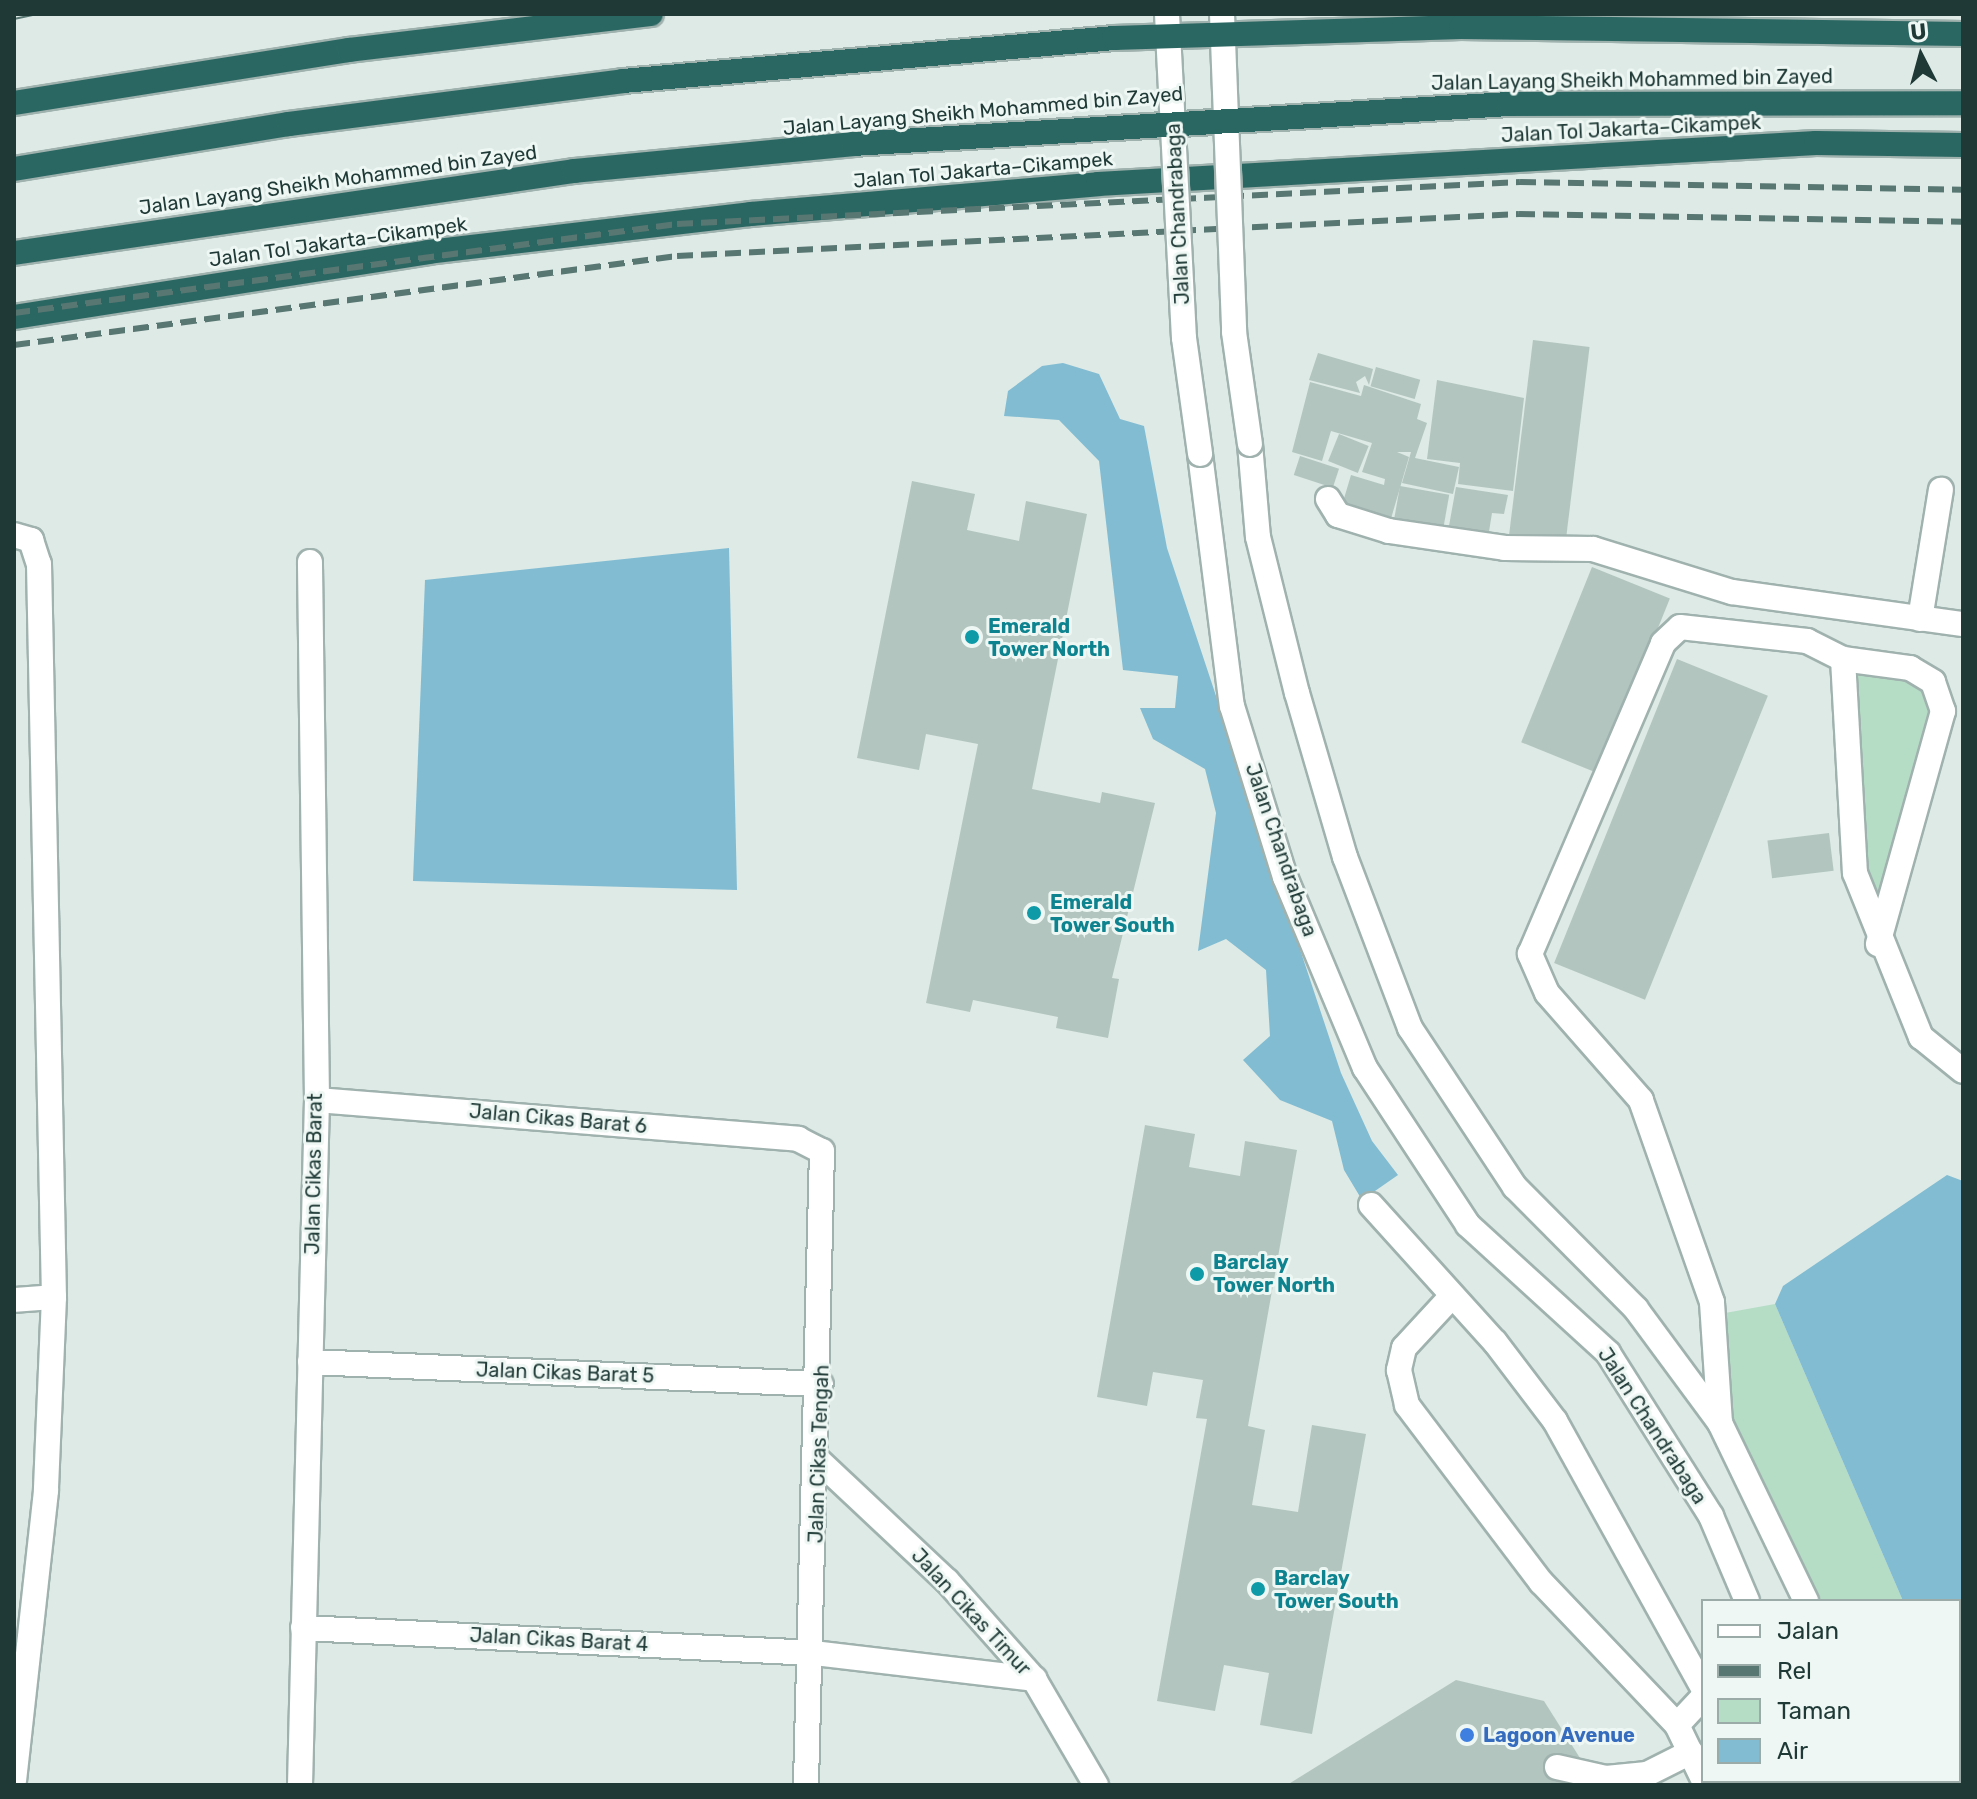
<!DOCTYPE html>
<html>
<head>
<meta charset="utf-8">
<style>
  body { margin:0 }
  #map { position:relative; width:1977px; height:1799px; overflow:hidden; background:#ddeae6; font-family:Rubik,sans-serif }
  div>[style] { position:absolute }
  .green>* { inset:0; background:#b5dcc5 }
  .water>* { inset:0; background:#82bcd2 }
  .building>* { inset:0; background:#b3c5bf; transform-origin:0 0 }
  .roads { filter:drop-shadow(2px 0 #a0b2ae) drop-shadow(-2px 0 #a0b2ae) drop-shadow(0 2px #a0b2ae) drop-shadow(0 -2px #a0b2ae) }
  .service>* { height:24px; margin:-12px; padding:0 12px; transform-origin:12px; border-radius:12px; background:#fff }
  .minor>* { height:24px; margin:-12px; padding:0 12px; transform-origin:12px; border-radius:12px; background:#fff }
  .tertiary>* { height:24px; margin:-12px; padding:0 12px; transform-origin:12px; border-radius:12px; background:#fff }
  .motorway>* { height:24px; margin:-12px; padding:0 12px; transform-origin:12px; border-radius:12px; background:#2a6762 }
  .tram>* { height:2px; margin:-1px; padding:0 1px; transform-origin:1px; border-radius:1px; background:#587672 }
  .rail>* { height:6px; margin-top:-3px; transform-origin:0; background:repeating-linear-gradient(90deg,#587672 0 16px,transparent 0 24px) }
  .bridges { filter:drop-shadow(2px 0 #a0b2ae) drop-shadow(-2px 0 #a0b2ae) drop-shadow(0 2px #a0b2ae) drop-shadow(0 -2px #a0b2ae) }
  .tertiary-bridge>* { height:24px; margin:-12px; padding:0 12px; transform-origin:12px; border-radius:12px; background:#fff }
  .motorway-bridge>* { height:24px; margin:-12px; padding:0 12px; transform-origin:12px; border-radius:12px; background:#2a6762 }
  .dots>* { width:22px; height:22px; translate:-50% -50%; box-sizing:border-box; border:4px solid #eef7f3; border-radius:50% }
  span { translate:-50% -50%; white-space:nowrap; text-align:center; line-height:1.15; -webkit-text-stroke:6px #eef7f3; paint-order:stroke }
  .street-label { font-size:20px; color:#1f3a36 }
  .culture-label { font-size:20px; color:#0d838f; font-weight:700 }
  .left { translate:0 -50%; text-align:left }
  .shop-label { font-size:20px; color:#366cbe; font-weight:700 }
  .frame { position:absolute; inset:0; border:16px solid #1f3a36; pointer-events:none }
  .legend { position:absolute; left:1701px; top:1599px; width:260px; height:184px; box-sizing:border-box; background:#eef7f3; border:2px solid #9baba7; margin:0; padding:10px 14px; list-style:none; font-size:24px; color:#1f3a36 }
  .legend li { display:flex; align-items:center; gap:16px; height:40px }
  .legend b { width:40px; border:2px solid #9baba7 }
  .north { position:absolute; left:1881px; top:16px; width:80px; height:80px; -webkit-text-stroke:6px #eef7f3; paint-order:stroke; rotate:354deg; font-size:22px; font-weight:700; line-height:32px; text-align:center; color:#1f3a36 }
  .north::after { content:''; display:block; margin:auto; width:28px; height:36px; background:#1f3a36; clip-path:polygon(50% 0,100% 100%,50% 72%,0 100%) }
</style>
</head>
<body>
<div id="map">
  <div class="green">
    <div style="clip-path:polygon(1843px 659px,1910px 668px,1943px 711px,1878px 944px,1855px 873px)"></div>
    <div style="clip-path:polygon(1775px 1304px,1903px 1601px,1801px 1601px,1720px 1423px,1714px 1315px)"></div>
  </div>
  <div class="water">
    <div style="clip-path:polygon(1063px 363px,1099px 374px,1120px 419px,1144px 426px,1167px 548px,1341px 1073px,1372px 1141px,1398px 1175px,1362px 1200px,1344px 1170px,1332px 1121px,1280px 1100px,1243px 1060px,1270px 1036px,1266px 970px,1226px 939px,1198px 951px,1216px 813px,1205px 769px,1153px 739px,1140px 708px,1175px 708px,1178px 676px,1123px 670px,1099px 461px,1059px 420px,1004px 416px,1008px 391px,1042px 366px)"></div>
    <div style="clip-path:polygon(729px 548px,737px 890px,413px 881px,425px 580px)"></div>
    <div style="clip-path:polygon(1947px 1175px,1963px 1181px,1963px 1741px,1959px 1601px,1903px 1601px,1775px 1304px,1783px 1286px)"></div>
  </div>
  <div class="building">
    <div style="left:1533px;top:340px;width:57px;height:204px;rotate:7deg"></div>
    <div style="clip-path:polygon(1318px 353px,1373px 369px,1369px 385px,1365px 376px,1356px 382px,1360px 393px,1309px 380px)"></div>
    <div style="left:1376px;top:367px;width:46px;height:20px;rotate:16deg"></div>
    <div style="clip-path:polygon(1437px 380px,1524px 398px,1513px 491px,1458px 484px,1460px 463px,1427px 459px)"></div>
    <div style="clip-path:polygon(1310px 382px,1361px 396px,1364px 385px,1421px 404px,1417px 419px,1427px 423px,1415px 458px,1459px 467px,1453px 494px,1402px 483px,1411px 452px,1397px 452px,1409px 457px,1390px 522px,1340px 512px,1351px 475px,1384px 485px,1385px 479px,1362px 472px,1372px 443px,1331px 431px,1322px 461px,1292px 452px)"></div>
    <div style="left:1339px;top:434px;width:32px;height:29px;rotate:22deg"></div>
    <div style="left:1300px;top:456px;width:41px;height:20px;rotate:18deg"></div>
    <div style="clip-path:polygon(912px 481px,975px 494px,967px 530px,1019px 541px,1026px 501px,1087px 514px,1032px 789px,1100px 803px,1102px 792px,1155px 803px,1112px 978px,1119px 979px,1108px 1038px,1056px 1028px,1058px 1017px,973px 1000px,970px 1012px,926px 1003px,978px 744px,926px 734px,919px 770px,857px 758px)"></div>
    <div style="left:1400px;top:486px;width:50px;height:37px;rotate:10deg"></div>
    <div style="clip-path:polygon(1456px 487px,1508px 495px,1504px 514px,1492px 513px,1487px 544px,1447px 537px)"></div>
    <div style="left:1592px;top:567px;width:84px;height:189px;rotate:22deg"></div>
    <div style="left:1677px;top:659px;width:98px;height:328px;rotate:22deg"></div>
    <div style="left:1829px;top:833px;width:38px;height:62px;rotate:83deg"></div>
    <div style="clip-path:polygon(1145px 1125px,1195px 1134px,1189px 1167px,1240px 1176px,1245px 1141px,1297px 1150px,1248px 1426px,1265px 1430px,1252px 1505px,1298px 1512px,1312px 1425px,1366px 1434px,1312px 1734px,1260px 1725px,1269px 1673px,1224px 1665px,1215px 1711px,1157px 1701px,1207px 1419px,1196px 1418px,1203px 1380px,1153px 1372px,1147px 1406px,1097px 1397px)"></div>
    <div style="clip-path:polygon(1456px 1680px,1544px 1701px,1597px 1785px,1287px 1785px)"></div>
  </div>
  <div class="roads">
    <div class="service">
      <div style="left:1371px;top:1205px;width:185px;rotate:47.9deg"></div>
      <div style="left:1495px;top:1342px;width:99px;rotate:52.8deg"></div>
      <div style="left:1555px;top:1421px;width:305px;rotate:61deg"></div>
      <div style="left:1451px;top:1297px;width:69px;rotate:132.7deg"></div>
      <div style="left:1404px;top:1348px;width:23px;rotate:103deg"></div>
      <div style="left:1399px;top:1370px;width:36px;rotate:77deg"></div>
      <div style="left:1407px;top:1405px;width:222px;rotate:52.9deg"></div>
      <div style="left:1541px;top:1582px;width:197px;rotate:46.4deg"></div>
      <div style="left:1677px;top:1725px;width:60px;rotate:64.3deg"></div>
      <div style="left:1677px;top:1725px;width:38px;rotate:-47deg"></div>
      <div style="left:1557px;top:1767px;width:50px;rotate:12.7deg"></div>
      <div style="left:1606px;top:1778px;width:41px;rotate:-5.6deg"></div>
      <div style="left:1647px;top:1774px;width:49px;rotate:-26.6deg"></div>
      <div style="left:1748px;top:1781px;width:4px;rotate:63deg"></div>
    </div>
    <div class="minor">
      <div style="left:1328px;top:499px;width:19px;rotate:58deg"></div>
      <div style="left:1338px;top:515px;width:53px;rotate:17.4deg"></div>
      <div style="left:1389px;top:531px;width:117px;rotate:8.3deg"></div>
      <div style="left:1505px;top:548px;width:88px;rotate:0.7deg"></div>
      <div style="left:1593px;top:549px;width:145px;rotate:17.2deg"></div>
      <div style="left:1732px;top:592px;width:233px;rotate:7.9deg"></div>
      <div style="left:14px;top:535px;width:18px;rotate:16deg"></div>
      <div style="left:31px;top:540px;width:25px;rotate:72deg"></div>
      <div style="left:39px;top:564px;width:733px;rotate:88.83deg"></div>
      <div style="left:54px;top:1297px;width:194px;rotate:92.4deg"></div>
      <div style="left:46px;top:1491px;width:291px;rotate:96.3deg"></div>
      <div style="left:1920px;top:619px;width:131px;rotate:-80.8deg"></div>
      <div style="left:1843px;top:659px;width:68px;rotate:7.7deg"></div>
      <div style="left:1910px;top:668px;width:27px;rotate:31deg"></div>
      <div style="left:1933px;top:682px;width:31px;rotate:71deg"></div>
      <div style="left:1943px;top:711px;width:242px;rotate:105.6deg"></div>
      <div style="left:317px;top:1100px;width:483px;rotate:4.6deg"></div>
      <div style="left:798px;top:1139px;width:27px;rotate:27deg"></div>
      <div style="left:822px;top:1151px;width:634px;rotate:91.45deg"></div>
      <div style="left:14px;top:1300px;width:40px;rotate:-4.3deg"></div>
      <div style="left:310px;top:1362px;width:511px;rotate:2.47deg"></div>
      <div style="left:1720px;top:1423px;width:121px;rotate:-93.8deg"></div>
      <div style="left:1712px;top:1302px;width:214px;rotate:-109.4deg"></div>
      <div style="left:1641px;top:1100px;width:142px;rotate:-131.3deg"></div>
      <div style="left:1547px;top:993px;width:43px;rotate:-113.6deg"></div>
      <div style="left:1530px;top:954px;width:338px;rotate:-66.8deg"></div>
      <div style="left:1663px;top:643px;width:23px;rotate:-43deg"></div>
      <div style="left:1680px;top:627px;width:128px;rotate:6.3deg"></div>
      <div style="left:1807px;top:641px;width:40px;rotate:26.6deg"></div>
      <div style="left:1843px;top:659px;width:214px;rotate:86.8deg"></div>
      <div style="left:1855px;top:873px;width:177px;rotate:68.1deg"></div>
      <div style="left:1921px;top:1037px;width:54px;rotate:39deg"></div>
      <div style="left:819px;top:1461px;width:175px;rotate:43.2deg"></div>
      <div style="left:947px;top:1581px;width:131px;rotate:48.4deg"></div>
      <div style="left:1034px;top:1679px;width:123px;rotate:59.7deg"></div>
      <div style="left:303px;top:1628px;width:512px;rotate:2.8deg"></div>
      <div style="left:814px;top:1653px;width:222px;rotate:6.7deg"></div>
      <div style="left:300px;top:1785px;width:685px;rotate:-88.58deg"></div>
      <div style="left:317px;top:1100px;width:538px;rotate:-90.75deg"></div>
    </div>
    <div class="tertiary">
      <div style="left:1250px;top:444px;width:93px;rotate:85.1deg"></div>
      <div style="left:1258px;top:537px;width:161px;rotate:76deg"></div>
      <div style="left:1297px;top:693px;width:171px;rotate:73.7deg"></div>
      <div style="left:1345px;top:857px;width:183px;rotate:69.2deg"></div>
      <div style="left:1410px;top:1028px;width:191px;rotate:56.6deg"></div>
      <div style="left:1515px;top:1187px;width:172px;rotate:45.2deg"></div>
      <div style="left:1636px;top:1309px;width:142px;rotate:53.6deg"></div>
      <div style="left:1720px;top:1423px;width:198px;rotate:64.2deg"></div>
      <div style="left:1200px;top:454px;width:254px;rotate:82.8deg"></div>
      <div style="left:1232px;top:706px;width:179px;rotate:72.8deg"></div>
      <div style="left:1285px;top:877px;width:207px;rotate:67.3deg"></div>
      <div style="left:1365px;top:1068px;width:188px;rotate:56.7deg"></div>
      <div style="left:1468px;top:1225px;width:190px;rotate:42.4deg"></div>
      <div style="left:1608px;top:1353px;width:193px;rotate:57.7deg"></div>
      <div style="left:1711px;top:1516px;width:92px;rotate:67deg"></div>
      <div style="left:1826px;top:1781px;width:4px;rotate:63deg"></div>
      <div style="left:1881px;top:1781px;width:4px;rotate:63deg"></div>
    </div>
    <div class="motorway">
      <div style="left:14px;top:103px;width:339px;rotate:-9deg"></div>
      <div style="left:349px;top:50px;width:304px;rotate:-6.8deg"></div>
      <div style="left:14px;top:317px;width:419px;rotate:-8.9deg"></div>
      <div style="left:428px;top:252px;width:325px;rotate:-6.7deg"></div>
      <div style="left:751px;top:214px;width:348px;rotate:-4.9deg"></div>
      <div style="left:1098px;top:184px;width:719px;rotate:-3.27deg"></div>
      <div style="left:1816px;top:143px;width:147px;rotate:0.8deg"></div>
    </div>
  </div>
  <div class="tram">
    <div style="left:14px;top:19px;width:25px;rotate:-12deg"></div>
  </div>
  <div class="rail">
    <div style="left:14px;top:313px;width:669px;rotate:-7.65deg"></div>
    <div style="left:677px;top:224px;width:844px;rotate:-2.85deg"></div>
    <div style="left:1520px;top:182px;width:443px;rotate:1deg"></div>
    <div style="left:14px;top:345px;width:669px;rotate:-7.65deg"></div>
    <div style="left:677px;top:256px;width:843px;rotate:-2.86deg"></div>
    <div style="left:1519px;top:214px;width:444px;rotate:1deg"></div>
  </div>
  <div class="bridges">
    <div class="tertiary-bridge">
      <div style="left:1167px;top:14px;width:324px;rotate:87deg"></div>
      <div style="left:1184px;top:338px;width:117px;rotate:82.1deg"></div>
      <div style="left:1222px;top:14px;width:318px;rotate:87.8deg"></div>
      <div style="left:1234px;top:332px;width:113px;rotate:81.9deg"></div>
    </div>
    <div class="motorway-bridge">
      <div style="left:14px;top:169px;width:279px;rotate:-9.3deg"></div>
      <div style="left:289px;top:124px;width:337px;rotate:-7.3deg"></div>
      <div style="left:623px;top:81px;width:493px;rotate:-5deg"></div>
      <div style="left:1114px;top:38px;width:347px;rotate:-1.8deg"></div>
      <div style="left:1461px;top:27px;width:502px;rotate:0.8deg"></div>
      <div style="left:14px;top:253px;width:566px;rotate:-8.33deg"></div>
      <div style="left:574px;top:171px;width:280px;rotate:-5.5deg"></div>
      <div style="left:853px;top:144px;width:656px;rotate:-3.49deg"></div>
      <div style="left:1508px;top:104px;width:455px;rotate:-0.1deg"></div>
    </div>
  </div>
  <div class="dots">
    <div style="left:972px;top:637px;background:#0f9aa8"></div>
    <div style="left:1034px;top:913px;background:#0f9aa8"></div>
    <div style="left:1197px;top:1274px;background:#0f9aa8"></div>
    <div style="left:1258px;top:1589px;background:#0f9aa8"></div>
    <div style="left:1467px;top:1735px;background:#3f7fe0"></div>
  </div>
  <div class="street-label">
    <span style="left:1632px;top:80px;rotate:-1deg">Jalan Layang Sheikh Mohammed bin Zayed</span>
    <span style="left:983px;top:111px;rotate:-5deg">Jalan Layang Sheikh Mohammed bin Zayed</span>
    <span style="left:1631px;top:129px;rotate:-3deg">Jalan Tol Jakarta–Cikampek</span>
    <span style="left:983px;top:170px;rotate:-5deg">Jalan Tol Jakarta–Cikampek</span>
    <span style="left:338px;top:180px;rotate:-8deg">Jalan Layang Sheikh Mohammed bin Zayed</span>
    <span style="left:1178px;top:214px;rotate:-93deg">Jalan Chandrabaga</span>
    <span style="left:338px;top:242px;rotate:-8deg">Jalan Tol Jakarta–Cikampek</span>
    <span style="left:1281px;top:850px;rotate:71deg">Jalan Chandrabaga</span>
    <span style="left:558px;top:1119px;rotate:5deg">Jalan Cikas Barat 6</span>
    <span style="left:314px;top:1174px;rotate:-89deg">Jalan Cikas Barat</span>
    <span style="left:565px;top:1373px;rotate:2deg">Jalan Cikas Barat 5</span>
    <span style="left:1652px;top:1426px;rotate:57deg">Jalan Chandrabaga</span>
    <span style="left:819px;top:1454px;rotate:-88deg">Jalan Cikas Tengah</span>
    <span style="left:971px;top:1612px;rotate:47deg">Jalan Cikas Timur</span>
    <span style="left:559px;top:1640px;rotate:3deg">Jalan Cikas Barat 4</span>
  </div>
  <div class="culture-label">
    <span class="left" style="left:988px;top:638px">Emerald<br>Tower North</span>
    <span class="left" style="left:1050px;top:914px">Emerald<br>Tower South</span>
    <span class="left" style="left:1213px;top:1274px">Barclay<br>Tower North</span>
    <span class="left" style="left:1274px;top:1590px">Barclay<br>Tower South</span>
  </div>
  <div class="shop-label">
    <span class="left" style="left:1483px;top:1735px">Lagoon Avenue</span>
  </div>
  <div class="frame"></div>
  <ul class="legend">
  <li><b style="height:10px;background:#fff"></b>Jalan</li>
  <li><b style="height:10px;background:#587672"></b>Rel</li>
  <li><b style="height:22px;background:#b5dcc5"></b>Taman</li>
  <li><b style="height:22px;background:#82bcd2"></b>Air</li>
  </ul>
  <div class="north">U</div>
</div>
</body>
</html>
